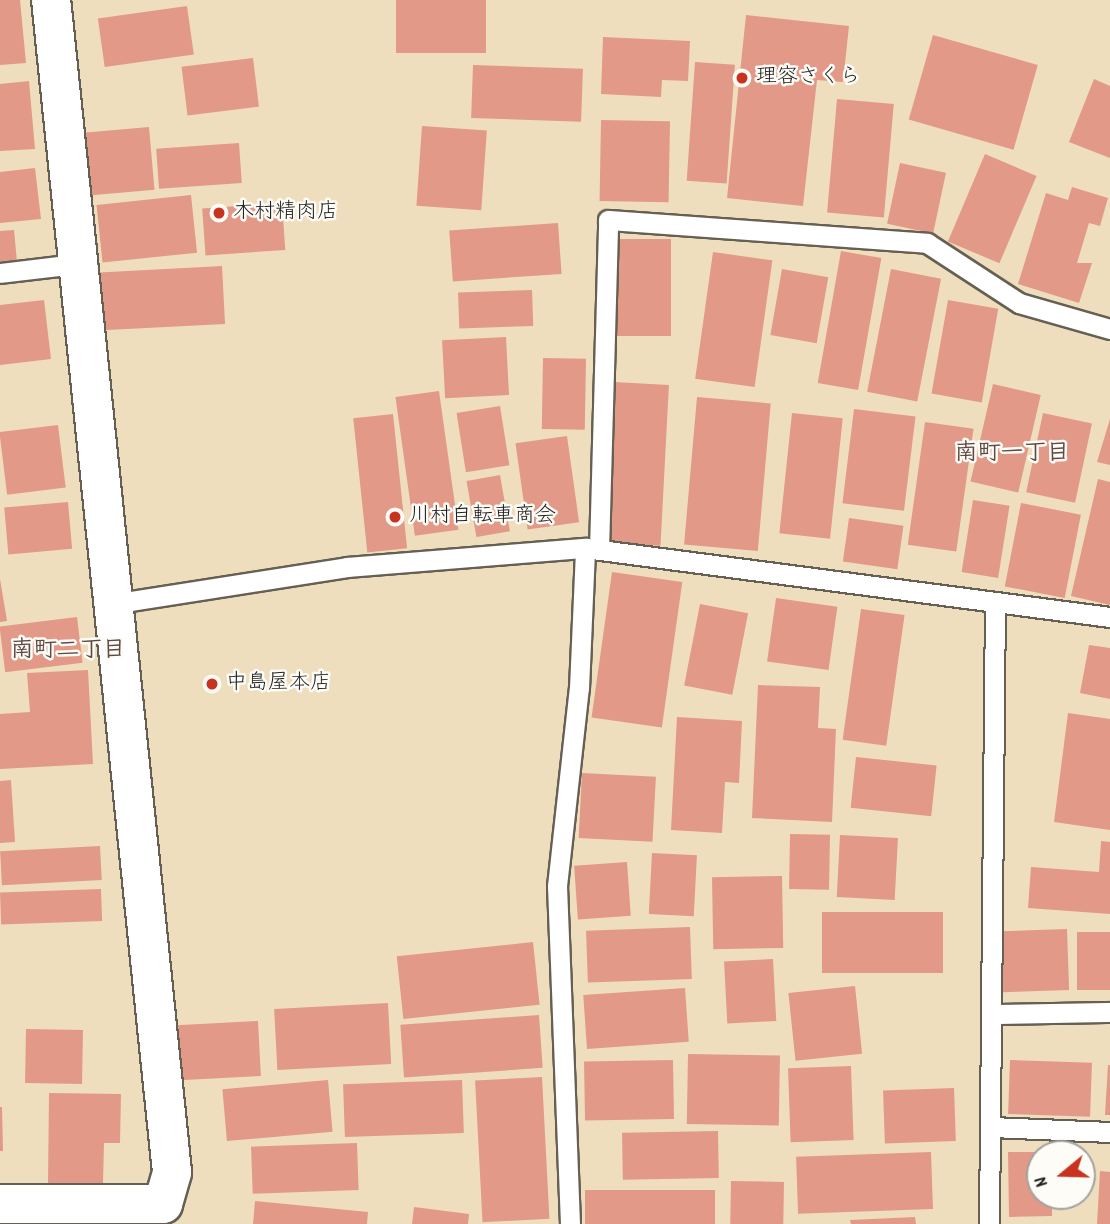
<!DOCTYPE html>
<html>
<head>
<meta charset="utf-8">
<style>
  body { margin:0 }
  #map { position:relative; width:1110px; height:1224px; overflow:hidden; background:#efdebd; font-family:Dekko,"Klee One",sans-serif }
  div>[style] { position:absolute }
  .building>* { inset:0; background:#e29988; transform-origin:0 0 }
  .roads { filter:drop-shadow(2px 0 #666054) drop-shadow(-2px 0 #666054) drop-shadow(0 2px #666054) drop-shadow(0 -2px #666054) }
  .service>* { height:19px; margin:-9.5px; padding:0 9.5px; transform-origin:9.5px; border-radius:9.5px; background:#fff }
  .minor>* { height:38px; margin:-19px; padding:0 19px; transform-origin:19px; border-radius:19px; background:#fff }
  .dots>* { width:19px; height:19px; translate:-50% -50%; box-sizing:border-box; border:4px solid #fdfcf7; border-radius:50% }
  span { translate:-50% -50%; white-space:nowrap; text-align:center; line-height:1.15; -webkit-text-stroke:5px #fdfcf7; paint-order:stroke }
  .poi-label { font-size:21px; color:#1c1c1c }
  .left { translate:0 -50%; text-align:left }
  .neighbourhood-label { font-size:23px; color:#614842; font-weight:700 }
  .north { position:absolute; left:1026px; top:1140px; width:70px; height:70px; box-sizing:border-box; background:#fdfcf7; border:2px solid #a3a29f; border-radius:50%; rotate:251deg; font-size:19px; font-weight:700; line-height:28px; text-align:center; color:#1c1c1c }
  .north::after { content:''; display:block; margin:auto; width:24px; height:32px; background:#c8321e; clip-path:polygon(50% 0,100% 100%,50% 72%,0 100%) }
</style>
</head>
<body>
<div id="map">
  <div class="building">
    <div style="clip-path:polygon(0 0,20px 0,26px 63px,0 65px)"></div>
    <div style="left:396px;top:0;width:90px;height:53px"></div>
    <div style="left:187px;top:6px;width:49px;height:90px;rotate:82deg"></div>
    <div style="clip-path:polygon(746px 15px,849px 26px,843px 82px,817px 80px,803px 206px,727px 198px)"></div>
    <div style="left:933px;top:35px;width:109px;height:88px;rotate:16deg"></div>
    <div style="clip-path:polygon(603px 37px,690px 41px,688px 81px,662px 80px,661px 97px,601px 94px)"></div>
    <div style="left:253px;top:58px;width:49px;height:72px;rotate:83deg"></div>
    <div style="left:695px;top:62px;width:40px;height:119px;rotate:4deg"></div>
    <div style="left:473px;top:65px;width:110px;height:53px;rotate:2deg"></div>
    <div style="clip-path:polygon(1094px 79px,1110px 86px,1110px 158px,1069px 142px)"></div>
    <div style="clip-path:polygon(29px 81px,35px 149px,0 151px,0 84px)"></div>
    <div style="left:837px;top:99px;width:57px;height:114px;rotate:5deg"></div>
    <div style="left:601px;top:120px;width:69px;height:81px;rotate:1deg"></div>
    <div style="left:422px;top:126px;width:65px;height:80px;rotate:4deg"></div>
    <div style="left:149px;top:127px;width:63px;height:66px;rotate:85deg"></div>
    <div style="left:239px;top:143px;width:40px;height:83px;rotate:86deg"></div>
    <div style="left:985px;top:154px;width:56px;height:95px;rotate:23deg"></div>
    <div style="left:900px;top:163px;width:47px;height:62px;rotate:12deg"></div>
    <div style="clip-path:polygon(35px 168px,41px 219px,0 223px,0 172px)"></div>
    <div style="clip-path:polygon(1072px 187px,1108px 198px,1100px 226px,1089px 223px,1077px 263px,1092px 263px,1079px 303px,1018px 284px,1046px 193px,1068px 200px)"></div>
    <div style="left:191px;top:195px;width:58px;height:95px;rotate:84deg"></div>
    <div style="left:282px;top:203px;width:47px;height:80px;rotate:86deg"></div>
    <div style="left:558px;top:223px;width:51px;height:109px;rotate:86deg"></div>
    <div style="clip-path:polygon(14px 230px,17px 262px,0 263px,0 231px)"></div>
    <div style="left:611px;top:239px;width:60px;height:97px"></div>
    <div style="left:841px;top:251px;width:41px;height:134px;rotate:10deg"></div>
    <div style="left:713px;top:252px;width:60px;height:128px;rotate:8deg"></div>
    <div style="left:222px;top:266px;width:58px;height:123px;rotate:87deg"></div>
    <div style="left:782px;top:269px;width:47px;height:67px;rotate:10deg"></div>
    <div style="left:891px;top:269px;width:51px;height:125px;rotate:11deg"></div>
    <div style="left:532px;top:290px;width:36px;height:74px;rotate:88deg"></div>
    <div style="clip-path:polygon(44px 300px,51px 359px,0 365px,0 305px)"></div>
    <div style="left:948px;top:300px;width:51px;height:95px;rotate:10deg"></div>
    <div style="left:506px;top:337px;width:58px;height:64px;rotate:87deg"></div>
    <div style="left:543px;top:358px;width:43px;height:71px;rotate:1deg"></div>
    <div style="left:614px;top:382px;width:55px;height:161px;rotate:3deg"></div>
    <div style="left:993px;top:384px;width:49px;height:100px;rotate:13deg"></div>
    <div style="left:439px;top:391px;width:140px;height:44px;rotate:82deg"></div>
    <div style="left:697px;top:397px;width:74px;height:148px;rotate:5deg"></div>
    <div style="left:500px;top:406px;width:60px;height:44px;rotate:81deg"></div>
    <div style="left:854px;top:409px;width:62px;height:95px;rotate:7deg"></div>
    <div style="left:792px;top:413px;width:51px;height:121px;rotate:6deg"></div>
    <div style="left:1043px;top:413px;width:50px;height:81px;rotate:12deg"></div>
    <div style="left:393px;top:414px;width:135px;height:40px;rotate:84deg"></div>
    <div style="clip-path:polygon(1110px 419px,1110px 465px,1097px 462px)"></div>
    <div style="left:925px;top:422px;width:49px;height:124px;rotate:8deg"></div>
    <div style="left:58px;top:425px;width:63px;height:59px;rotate:83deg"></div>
    <div style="left:567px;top:436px;width:87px;height:52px;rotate:82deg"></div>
    <div style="left:500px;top:475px;width:57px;height:34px;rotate:80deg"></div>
    <div style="clip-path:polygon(1098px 479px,1110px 482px,1110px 605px,1071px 596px)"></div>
    <div style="left:973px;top:500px;width:37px;height:73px;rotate:9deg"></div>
    <div style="left:68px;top:502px;width:47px;height:64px;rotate:85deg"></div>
    <div style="left:1021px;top:503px;width:61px;height:85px;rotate:11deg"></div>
    <div style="left:849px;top:518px;width:55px;height:44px;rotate:8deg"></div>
    <div style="left:612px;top:572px;width:71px;height:147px;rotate:8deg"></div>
    <div style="clip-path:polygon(0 579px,7px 621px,0 622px)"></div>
    <div style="left:776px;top:598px;width:62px;height:64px;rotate:8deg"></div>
    <div style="left:700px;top:604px;width:49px;height:83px;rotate:11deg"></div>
    <div style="left:861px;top:609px;width:44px;height:132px;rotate:8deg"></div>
    <div style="left:77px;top:617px;width:46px;height:78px;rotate:83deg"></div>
    <div style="clip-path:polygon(1089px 645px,1110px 648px,1110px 699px,1080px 693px)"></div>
    <div style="clip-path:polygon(88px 670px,93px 764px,0 769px,0 714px,30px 712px,27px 673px)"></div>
    <div style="clip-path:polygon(758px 685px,820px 687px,818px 728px,836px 729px,832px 822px,752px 818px)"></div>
    <div style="clip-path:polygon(1068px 713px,1110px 719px,1110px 830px,1054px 822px)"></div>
    <div style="clip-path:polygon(677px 717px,742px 721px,739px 783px,725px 782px,722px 833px,671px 830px)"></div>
    <div style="left:856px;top:757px;width:81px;height:51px;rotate:6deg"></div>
    <div style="left:582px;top:773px;width:74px;height:65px;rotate:3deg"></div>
    <div style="clip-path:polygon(11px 780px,15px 842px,0 843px,0 781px)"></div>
    <div style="left:790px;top:834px;width:40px;height:55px;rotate:1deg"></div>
    <div style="left:840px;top:835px;width:58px;height:62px;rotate:3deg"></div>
    <div style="clip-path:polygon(1101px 841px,1110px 842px,1110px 914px,1028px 908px,1031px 867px,1099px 872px)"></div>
    <div style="left:100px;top:846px;width:34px;height:100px;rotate:87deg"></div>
    <div style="left:652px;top:853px;width:45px;height:61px;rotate:3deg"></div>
    <div style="left:627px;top:862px;width:54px;height:53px;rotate:86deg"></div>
    <div style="left:782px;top:876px;width:72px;height:70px;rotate:89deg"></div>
    <div style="left:101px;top:889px;width:32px;height:101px;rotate:88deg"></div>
    <div style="left:822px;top:912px;width:121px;height:61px"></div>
    <div style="left:690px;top:927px;width:52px;height:104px;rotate:88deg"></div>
    <div style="left:1067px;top:929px;width:61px;height:66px;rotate:88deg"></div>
    <div style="left:1110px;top:932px;width:58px;height:33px;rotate:90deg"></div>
    <div style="left:533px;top:942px;width:63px;height:137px;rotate:84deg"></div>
    <div style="left:773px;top:959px;width:62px;height:49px;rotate:87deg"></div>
    <div style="left:855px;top:986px;width:68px;height:67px;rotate:84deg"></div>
    <div style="left:685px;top:988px;width:54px;height:102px;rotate:86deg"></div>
    <div style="left:388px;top:1003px;width:61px;height:114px;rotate:87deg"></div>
    <div style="left:539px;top:1015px;width:53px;height:139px;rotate:86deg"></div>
    <div style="left:258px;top:1021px;width:55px;height:86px;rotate:87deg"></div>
    <div style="left:26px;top:1029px;width:57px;height:54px;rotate:1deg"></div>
    <div style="left:688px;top:1054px;width:92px;height:70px;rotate:1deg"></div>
    <div style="left:673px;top:1060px;width:59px;height:89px;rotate:89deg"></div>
    <div style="left:1010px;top:1060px;width:82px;height:54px;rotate:2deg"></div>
    <div style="clip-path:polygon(1108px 1065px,1110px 1065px,1110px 1115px,1105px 1115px)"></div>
    <div style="left:851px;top:1066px;width:74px;height:63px;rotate:88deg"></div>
    <div style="left:542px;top:1077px;width:142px;height:67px;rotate:87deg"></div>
    <div style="left:328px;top:1080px;width:52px;height:106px;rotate:85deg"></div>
    <div style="left:462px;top:1080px;width:53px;height:119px;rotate:88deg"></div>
    <div style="left:954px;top:1088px;width:53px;height:71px;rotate:88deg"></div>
    <div style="clip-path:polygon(49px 1093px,121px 1094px,120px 1143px,104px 1143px,103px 1183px,48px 1183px)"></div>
    <div style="clip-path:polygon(0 1107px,2px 1107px,3px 1151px,0 1151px)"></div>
    <div style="left:718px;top:1131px;width:47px;height:96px;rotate:89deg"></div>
    <div style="left:357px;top:1143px;width:47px;height:106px;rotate:88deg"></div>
    <div style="left:931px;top:1152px;width:57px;height:135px;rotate:88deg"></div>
    <div style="clip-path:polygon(1008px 1152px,1040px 1152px,1040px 1196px,1052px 1196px,1052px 1216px,1009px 1217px)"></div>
    <div style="clip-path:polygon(1100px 1171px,1110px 1172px,1110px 1224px,1097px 1224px)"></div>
    <div style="left:731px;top:1181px;width:53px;height:43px;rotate:1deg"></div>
    <div style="left:585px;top:1190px;width:130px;height:34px"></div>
    <div style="clip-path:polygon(255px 1201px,368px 1212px,367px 1224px,253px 1224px)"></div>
    <div style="clip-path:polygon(414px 1207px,469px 1214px,468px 1224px,412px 1224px)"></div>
    <div style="clip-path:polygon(915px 1217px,916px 1224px,851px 1224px,850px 1220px)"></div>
  </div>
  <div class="roads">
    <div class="service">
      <div style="left:0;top:273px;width:77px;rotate:-6.8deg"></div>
      <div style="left:599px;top:550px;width:330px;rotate:-88.4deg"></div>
      <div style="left:608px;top:220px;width:320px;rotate:4.1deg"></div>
      <div style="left:927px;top:243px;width:110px;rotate:33.1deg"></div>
      <div style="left:1019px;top:303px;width:95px;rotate:15.9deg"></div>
      <div style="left:112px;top:604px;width:238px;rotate:-8.9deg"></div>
      <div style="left:347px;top:567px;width:239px;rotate:-4.6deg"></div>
      <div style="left:585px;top:548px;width:530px;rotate:7.49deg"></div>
      <div style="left:994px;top:1014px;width:116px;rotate:-1deg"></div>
      <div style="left:991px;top:1127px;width:119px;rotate:2.4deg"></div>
      <div style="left:570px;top:1224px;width:338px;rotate:-92.2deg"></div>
      <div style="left:557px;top:886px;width:199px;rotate:-83.7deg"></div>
      <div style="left:579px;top:688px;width:140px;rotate:-87.5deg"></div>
      <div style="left:989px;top:1224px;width:622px;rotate:-89.45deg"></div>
    </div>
    <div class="minor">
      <div style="left:0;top:1204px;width:163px"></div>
      <div style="left:163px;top:1204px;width:33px;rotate:-74deg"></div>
      <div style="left:172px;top:1172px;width:1178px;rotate:-95.89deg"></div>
    </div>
  </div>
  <div class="dots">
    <div style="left:742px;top:78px;background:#c8321e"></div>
    <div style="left:219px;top:213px;background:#c8321e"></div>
    <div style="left:395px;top:517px;background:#c8321e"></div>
    <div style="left:212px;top:684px;background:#c8321e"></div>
  </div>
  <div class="poi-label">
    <span class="left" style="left:756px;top:78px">理容さくら</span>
    <span class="left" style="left:233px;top:213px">木村精肉店</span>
    <span class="left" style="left:409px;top:517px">川村自転車商会</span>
    <span class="left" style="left:226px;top:684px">中島屋本店</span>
  </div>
  <div class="neighbourhood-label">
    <span style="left:1012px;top:455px">南町一丁目</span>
    <span style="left:68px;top:652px">南町二丁目</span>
  </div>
  <div class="north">N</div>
</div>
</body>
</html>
